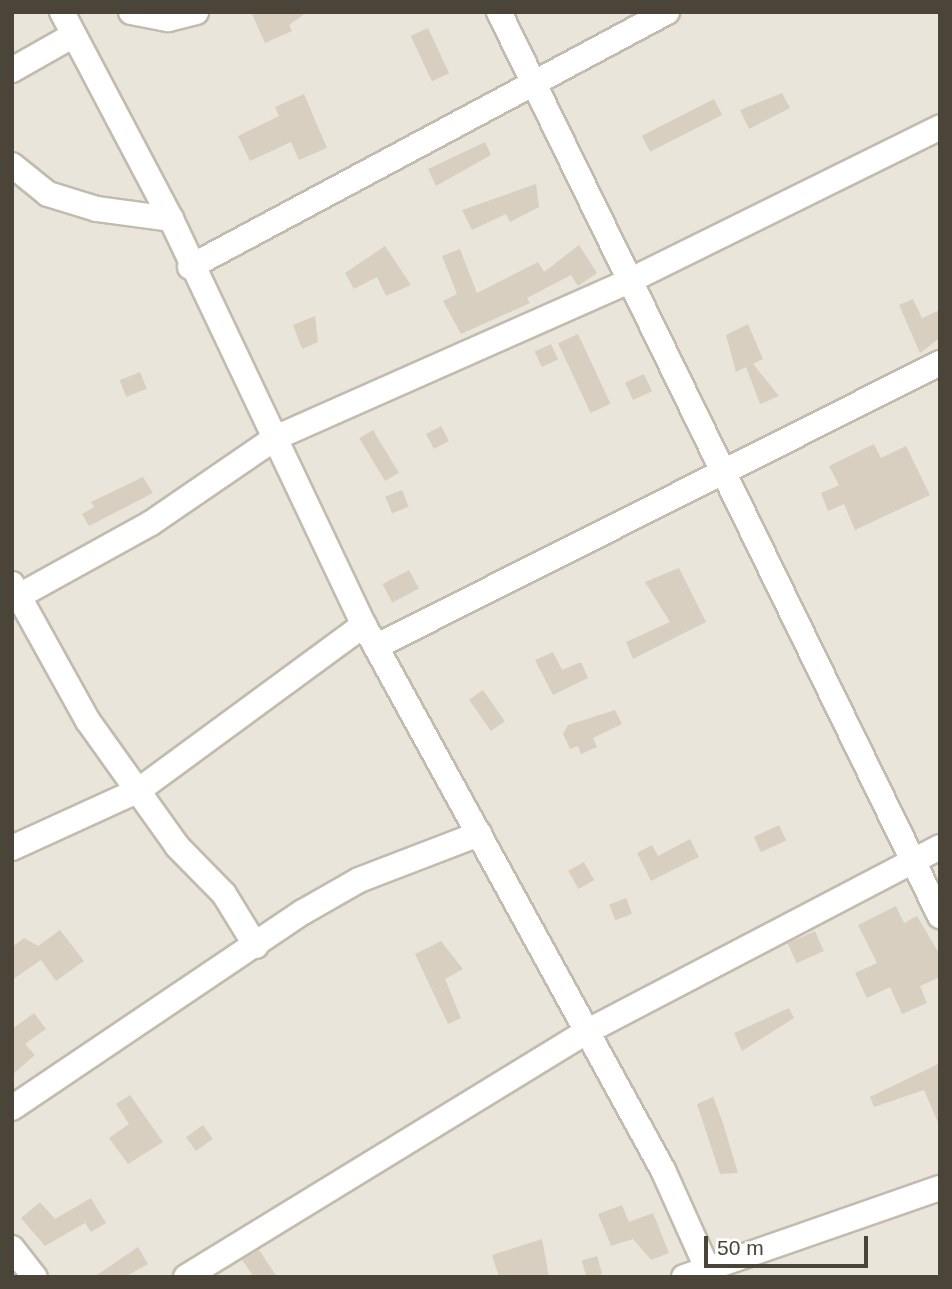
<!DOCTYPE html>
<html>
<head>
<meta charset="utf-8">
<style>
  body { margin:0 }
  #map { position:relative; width:952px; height:1289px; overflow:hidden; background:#f6f3ec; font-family:Arial,sans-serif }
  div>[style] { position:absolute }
  .residential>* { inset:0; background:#eae5da; transform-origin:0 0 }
  .building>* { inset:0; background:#d8cfc1; transform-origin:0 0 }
  .roads { filter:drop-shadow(2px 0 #c2bbae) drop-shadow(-2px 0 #c2bbae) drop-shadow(0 2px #c2bbae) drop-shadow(0 -2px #c2bbae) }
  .minor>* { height:24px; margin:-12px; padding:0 12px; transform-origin:12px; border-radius:12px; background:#fff }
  span { translate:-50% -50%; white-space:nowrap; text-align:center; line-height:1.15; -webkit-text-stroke:5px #fff; paint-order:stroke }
  .frame { position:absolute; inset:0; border:14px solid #4b4439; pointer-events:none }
  .scale { position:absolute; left:704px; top:1236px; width:164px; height:32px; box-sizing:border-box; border:4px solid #4b4439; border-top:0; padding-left:9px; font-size:21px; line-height:24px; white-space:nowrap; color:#4b4439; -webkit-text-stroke:5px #fff; paint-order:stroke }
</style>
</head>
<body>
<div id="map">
  <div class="residential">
    <div style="left:12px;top:12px;width:928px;height:1265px"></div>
  </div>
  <div class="building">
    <div style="clip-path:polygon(251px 12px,307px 12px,289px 25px,292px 31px,265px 43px)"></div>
    <div style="left:428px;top:28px;width:50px;height:19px;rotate:65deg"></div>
    <div style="clip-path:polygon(782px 93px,790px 108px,749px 129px,740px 110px)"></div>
    <div style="clip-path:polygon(304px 94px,327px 148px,299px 160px,291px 142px,250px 161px,238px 136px,279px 116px,275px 107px)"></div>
    <div style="left:714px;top:99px;width:18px;height:81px;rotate:63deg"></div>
    <div style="clip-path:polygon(485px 142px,491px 155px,436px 186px,428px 169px)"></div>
    <div style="clip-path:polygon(536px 184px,539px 207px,510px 222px,506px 214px,472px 230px,462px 210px)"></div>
    <div style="clip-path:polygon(579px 245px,597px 273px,578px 286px,571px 275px,527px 298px,530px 303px,461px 334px,443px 301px,457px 294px,442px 256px,460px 249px,477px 293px,538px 262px,544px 272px)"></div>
    <div style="clip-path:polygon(385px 246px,411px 285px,386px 296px,377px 277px,354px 289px,345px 273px)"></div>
    <div style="clip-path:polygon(913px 299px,922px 318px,940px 310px,940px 338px,920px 353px,899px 305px)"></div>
    <div style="clip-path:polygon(315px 316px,318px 342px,302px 349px,293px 325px)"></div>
    <div style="clip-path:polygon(748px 324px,763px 359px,753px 364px,779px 396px,760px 404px,746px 367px,736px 372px,726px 335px)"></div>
    <div style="left:578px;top:334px;width:77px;height:22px;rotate:65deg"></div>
    <div style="left:551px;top:344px;width:17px;height:18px;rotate:65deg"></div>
    <div style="left:140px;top:372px;width:18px;height:22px;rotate:68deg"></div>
    <div style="left:644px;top:374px;width:19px;height:21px;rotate:65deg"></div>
    <div style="left:441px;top:426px;width:17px;height:17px;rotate:62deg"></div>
    <div style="left:373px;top:430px;width:50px;height:16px;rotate:59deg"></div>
    <div style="clip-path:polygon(874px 444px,881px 458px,906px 446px,930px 495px,855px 530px,844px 504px,828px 511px,821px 493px,839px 485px,829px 466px)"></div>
    <div style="clip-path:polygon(143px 477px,153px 493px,89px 526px,82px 514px,94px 507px,91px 502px)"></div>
    <div style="left:402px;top:490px;width:18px;height:18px;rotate:68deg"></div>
    <div style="clip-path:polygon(679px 568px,706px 622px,633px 659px,626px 642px,670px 622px,645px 582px)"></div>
    <div style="left:409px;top:570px;width:21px;height:30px;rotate:62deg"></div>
    <div style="clip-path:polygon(553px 652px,562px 670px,581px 662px,588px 678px,553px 695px,535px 660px)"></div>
    <div style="left:483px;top:690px;width:38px;height:17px;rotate:55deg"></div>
    <div style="clip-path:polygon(615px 710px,622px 724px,593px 738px,597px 747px,581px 754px,578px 746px,570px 749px,563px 734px,568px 725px)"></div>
    <div style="left:779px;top:825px;width:17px;height:28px;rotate:65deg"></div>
    <div style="clip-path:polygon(690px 839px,699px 857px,651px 881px,637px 853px,652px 845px,658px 856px)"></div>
    <div style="left:584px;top:862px;width:21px;height:18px;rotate:61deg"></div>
    <div style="left:626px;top:898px;width:17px;height:18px;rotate:69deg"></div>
    <div style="clip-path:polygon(896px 906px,904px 923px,917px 916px,940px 955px,940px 977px,920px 986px,927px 1003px,902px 1014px,890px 987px,867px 998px,855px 973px,877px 963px,858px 925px)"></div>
    <div style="clip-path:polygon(60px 930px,84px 961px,56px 981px,41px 960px,12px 980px,12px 947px,24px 938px,38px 946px)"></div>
    <div style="left:815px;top:931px;width:22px;height:30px;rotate:66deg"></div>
    <div style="clip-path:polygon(441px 941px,463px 969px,445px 979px,461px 1018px,448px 1024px,415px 954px)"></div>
    <div style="clip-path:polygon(789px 1008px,794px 1018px,742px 1051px,734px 1033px)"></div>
    <div style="clip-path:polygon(34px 1013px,46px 1029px,25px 1044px,35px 1055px,12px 1075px,12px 1029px)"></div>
    <div style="clip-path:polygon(940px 1063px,940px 1127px,924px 1090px,874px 1107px,870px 1097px)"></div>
    <div style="clip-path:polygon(130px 1095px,163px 1142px,128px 1164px,109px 1138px,129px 1124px,116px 1104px)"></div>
    <div style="clip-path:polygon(713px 1097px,722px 1120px,738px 1173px,720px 1174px,697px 1104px)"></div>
    <div style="left:203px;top:1125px;width:17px;height:21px;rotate:54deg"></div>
    <div style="clip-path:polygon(91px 1198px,106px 1223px,91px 1232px,85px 1223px,45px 1246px,21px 1218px,40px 1202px,55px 1219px)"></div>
    <div style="clip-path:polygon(622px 1205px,629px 1222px,653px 1213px,669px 1253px,651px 1260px,633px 1239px,611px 1246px,598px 1214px)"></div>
    <div style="clip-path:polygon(542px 1239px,549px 1277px,499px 1277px,492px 1255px)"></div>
    <div style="clip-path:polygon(138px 1247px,148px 1264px,125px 1277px,94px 1277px)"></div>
    <div style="clip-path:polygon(259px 1250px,277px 1277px,254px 1277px,242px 1260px)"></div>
    <div style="left:597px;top:1256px;width:19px;height:16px;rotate:74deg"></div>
  </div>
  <div class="roads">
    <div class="minor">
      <div style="left:62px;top:12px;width:234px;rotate:62.2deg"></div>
      <div style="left:171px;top:219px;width:450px;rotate:64.6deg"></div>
      <div style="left:364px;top:625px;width:622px;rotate:61.25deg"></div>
      <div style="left:663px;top:1170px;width:117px;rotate:65.8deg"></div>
      <div style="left:131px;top:12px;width:38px;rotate:11deg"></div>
      <div style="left:168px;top:19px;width:29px;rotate:-14deg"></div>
      <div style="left:499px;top:12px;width:1006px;rotate:64deg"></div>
      <div style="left:12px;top:70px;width:69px;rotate:-29.5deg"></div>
      <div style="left:12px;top:165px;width:46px;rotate:38.9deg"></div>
      <div style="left:48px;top:194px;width:51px;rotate:17deg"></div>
      <div style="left:97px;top:209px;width:75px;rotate:7.7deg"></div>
      <div style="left:190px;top:267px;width:541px;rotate:-28.13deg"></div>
      <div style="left:12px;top:584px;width:157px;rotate:61deg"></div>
      <div style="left:88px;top:721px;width:153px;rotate:54.5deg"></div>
      <div style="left:177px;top:846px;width:67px;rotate:45.6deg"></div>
      <div style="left:224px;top:894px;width:61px;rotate:58.4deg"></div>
      <div style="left:19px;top:596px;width:151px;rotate:-28.9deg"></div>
      <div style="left:151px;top:523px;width:150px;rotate:-34.4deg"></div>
      <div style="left:275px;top:438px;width:387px;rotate:-23.9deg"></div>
      <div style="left:629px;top:281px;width:347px;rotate:-26.3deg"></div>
      <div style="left:377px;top:646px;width:630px;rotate:-26.69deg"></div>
      <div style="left:12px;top:848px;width:140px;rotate:-24.5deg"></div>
      <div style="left:139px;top:790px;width:279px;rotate:-36.3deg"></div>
      <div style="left:12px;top:1108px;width:351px;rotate:-34deg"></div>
      <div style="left:303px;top:912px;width:64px;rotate:-29.7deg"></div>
      <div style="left:359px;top:880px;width:129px;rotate:-21deg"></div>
      <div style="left:12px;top:1248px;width:37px;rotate:52deg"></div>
      <div style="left:186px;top:1277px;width:469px;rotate:-31.5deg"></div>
      <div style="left:586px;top:1032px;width:399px;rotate:-27.6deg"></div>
      <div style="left:684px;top:1277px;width:271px;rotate:-19.2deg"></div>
    </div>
  </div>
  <div class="frame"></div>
  <div class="scale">50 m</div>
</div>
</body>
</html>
